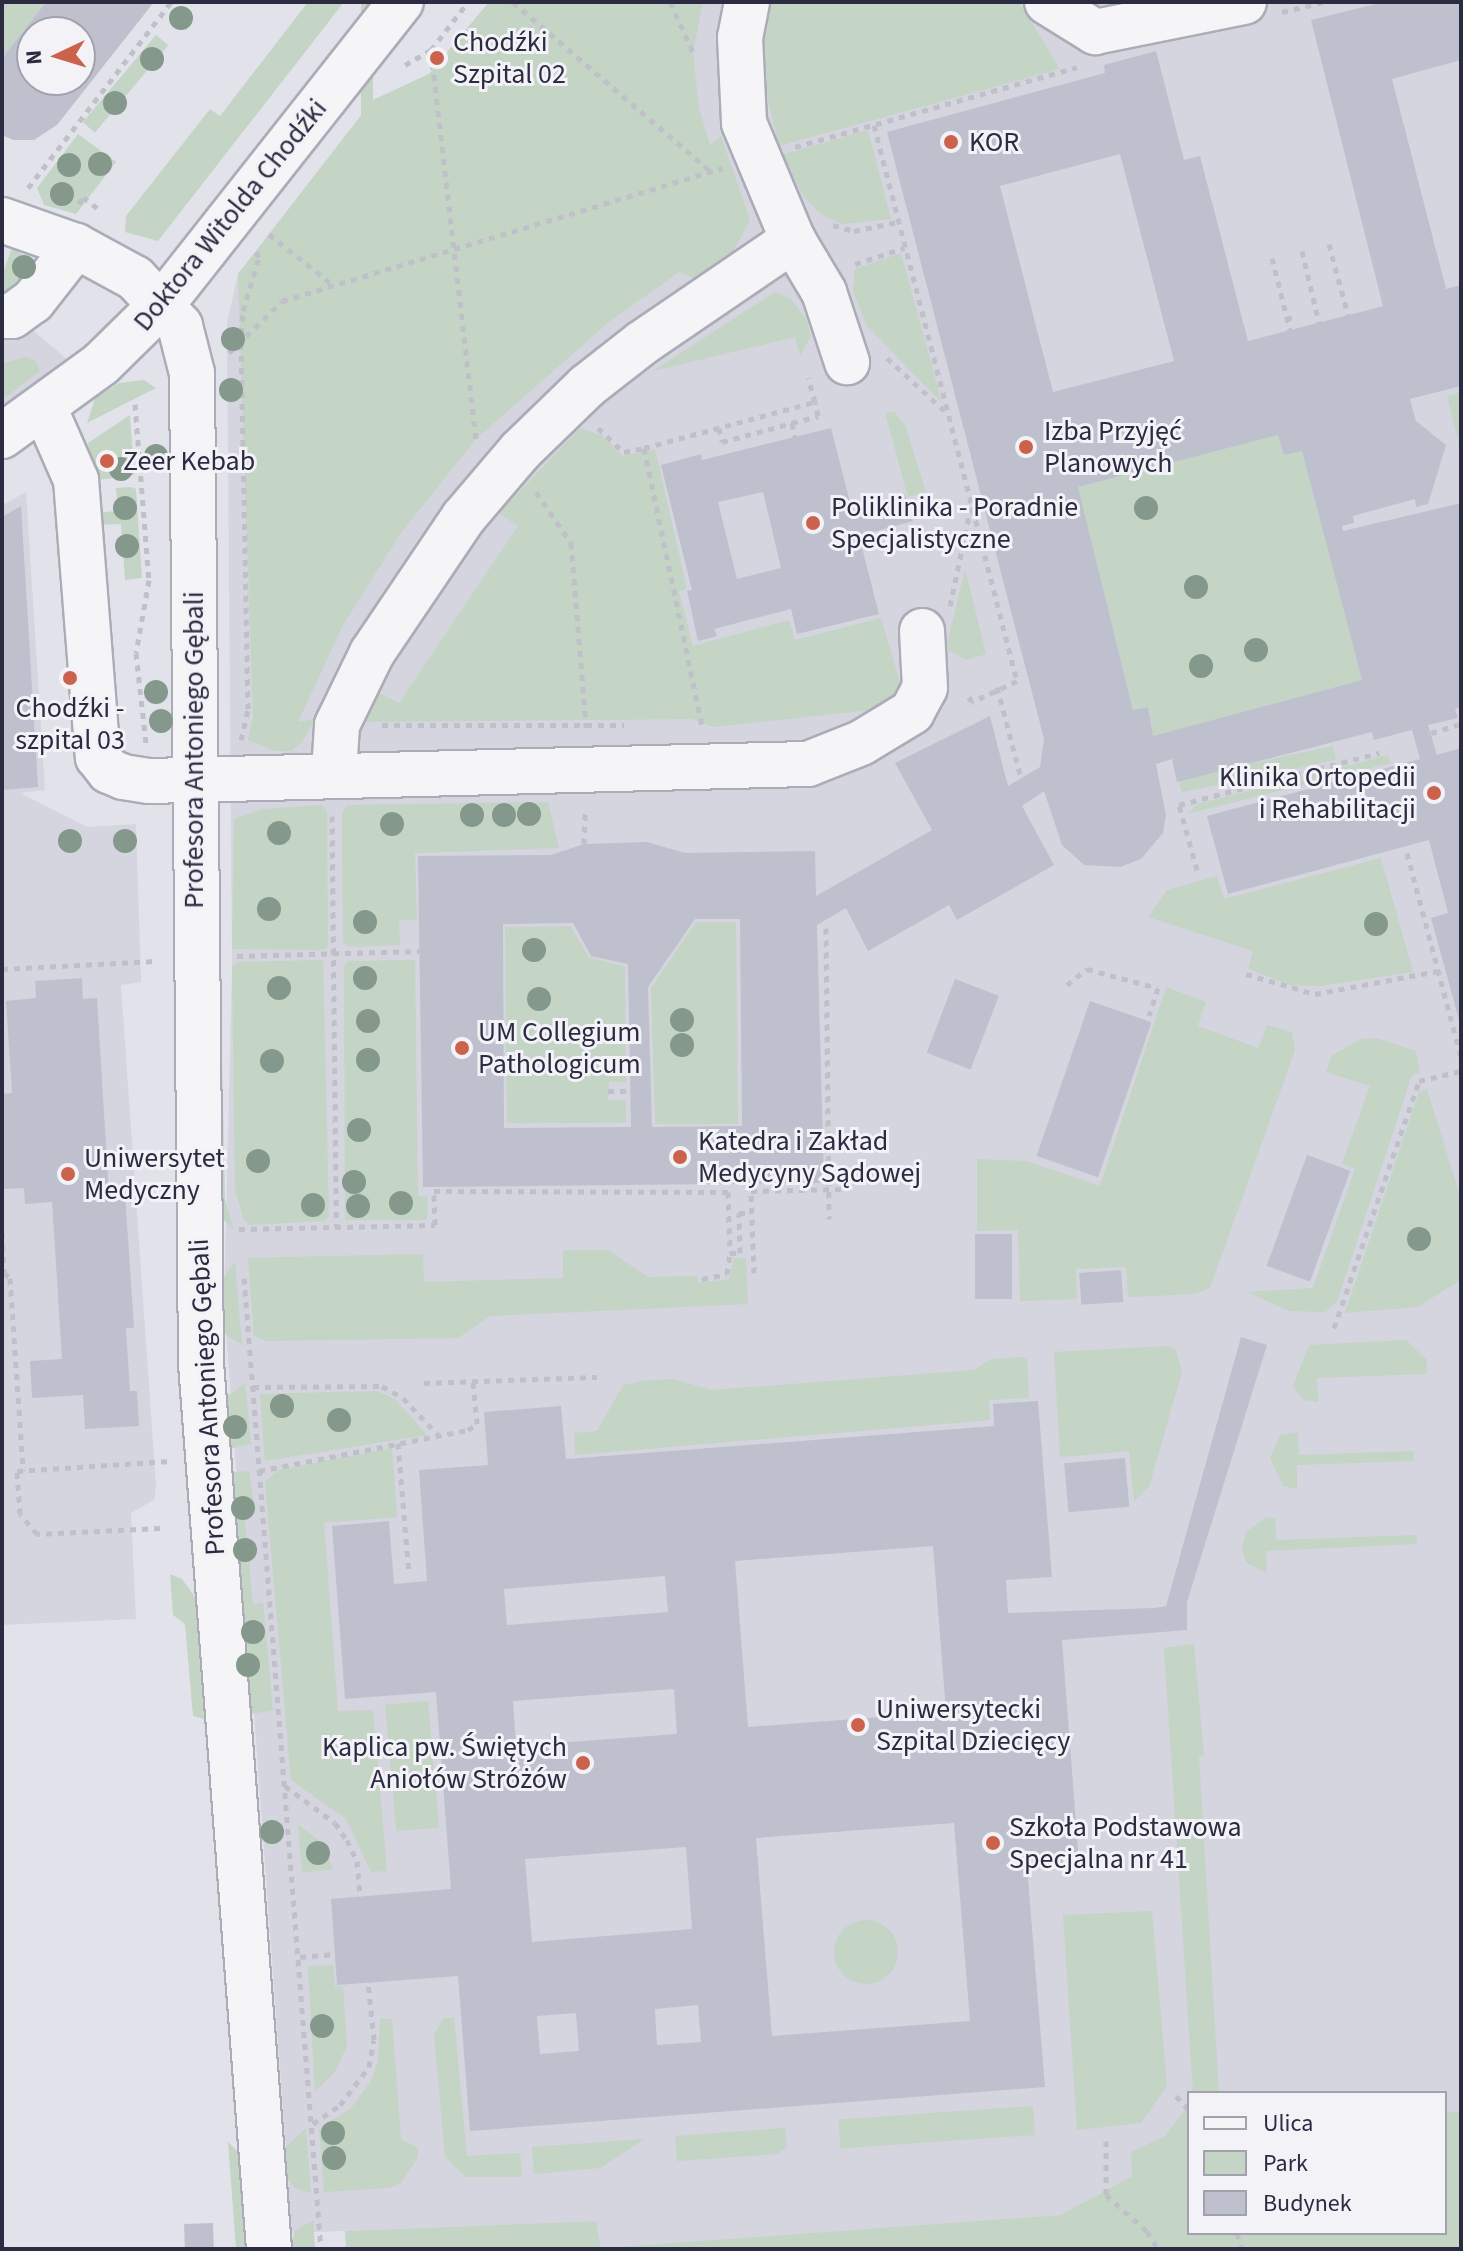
<!DOCTYPE html>
<html>
<head>
<meta charset="utf-8">
<style>
  body { margin:0 }
  #map { position:relative; width:1463px; height:2251px; overflow:hidden; background:#e2e3ea; font-family:"Source Sans 3",sans-serif }
  div>[style] { position:absolute }
  .built>* { inset:0; background:#d4d5df }
  .green>* { inset:0; background:#c4d4c5; transform-origin:0 0 }
  .round { border-radius:50% }
  .building>* { inset:0; background:#bfc0cd; transform-origin:0 0 }
  .path>* { height:5px; margin-top:-2.5px; transform-origin:0; background:repeating-linear-gradient(90deg,#c0c0c9 0 6px,transparent 0 12px) }
  .roads { filter:drop-shadow(2px 0 #abacb8) drop-shadow(-2px 0 #abacb8) drop-shadow(0 2px #abacb8) drop-shadow(0 -2px #abacb8) }
  .minor>* { height:44px; margin:-22px; padding:0 22px; transform-origin:22px; border-radius:22px; background:#f5f5f8 }
  .trees>* { width:24px; height:24px; margin:-12px; border-radius:50%; background:#84998b }
  .dots>* { width:22px; height:22px; translate:-50% -50%; box-sizing:border-box; border:4px solid #f2f2f7; border-radius:50% }
  span { translate:-50% -50%; white-space:nowrap; text-align:center; line-height:1.15; -webkit-text-stroke:6px #f2f2f7; paint-order:stroke }
  .poi-label { font-size:28px; color:#2b2b42 }
  .left { translate:0 -50%; text-align:left }
  .right { translate:-100% -50%; text-align:right }
  .street-label { font-size:28px; color:#2b2b42 }
  .frame { position:absolute; inset:0; border:4px solid #2b2b42; pointer-events:none }
  .legend { position:absolute; left:1187px; top:2091px; width:260px; height:144px; box-sizing:border-box; background:#f2f2f7; border:2px solid #a2a2af; margin:0; padding:10px 14px; list-style:none; font-size:24px; color:#2b2b42 }
  .legend li { display:flex; align-items:center; gap:16px; height:40px }
  .legend b { width:40px; border:2px solid #a2a2af }
  .north { position:absolute; left:16px; top:16px; width:80px; height:80px; box-sizing:border-box; background:#f2f2f7; border:2px solid #a2a2af; border-radius:50%; rotate:266deg; font-size:22px; font-weight:700; line-height:32px; text-align:center; color:#2b2b42 }
  .north::after { content:''; display:block; margin:auto; width:28px; height:36px; background:#cb634c; clip-path:polygon(50% 0,100% 100%,50% 72%,0 100%) }
</style>
</head>
<body>
<div id="map">
  <div class="built">
    <div style="clip-path:polygon(489px 2px,1461px 2px,1461px 2111px,1445px 2112px,1445px 2093px,1189px 2093px,1189px 2144px,1062px 2215px,600px 2248px,596px 2221px,292px 2233px,224px 1303px,232px 967px,227px 323px,238px 274px,373px 100px,429px 74px)"></div>
    <div style="clip-path:polygon(2px 304px,67px 359px,2px 407px)"></div>
    <div style="clip-path:polygon(26px 492px,45px 790px,20px 793px,87px 827px,136px 824px,141px 982px,121px 985px,156px 1485px,154px 1500px,131px 1513px,136px 1619px,2px 1625px,2px 505px)"></div>
  </div>
  <div class="green">
    <div style="clip-path:polygon(2px 2px,46px 2px,2px 58px)"></div>
    <div style="clip-path:polygon(308px 2px,344px 2px,158px 241px,125px 232px,126px 216px,210px 109px,220px 116px)"></div>
    <div style="left:361px;top:2px;width:12px;height:237px"></div>
    <div style="clip-path:polygon(489px 2px,703px 2px,693px 52px,699px 108px,710px 145px,721px 136px,750px 220px,732px 254px,697px 279px,679px 272px,609px 322px,476px 439px,401px 533px,343px 625px,298px 722px,315px 719px,303px 741px,291px 751px,275px 751px,248px 740px,253px 716px,238px 274px,373px 100px,429px 74px)"></div>
    <div style="clip-path:polygon(772px 2px,1019px 2px,1060px 69px,779px 146px,764px 83px,764px 40px)"></div>
    <div style="left:156px;top:35px;width:16px;height:114px;rotate:40deg"></div>
    <div style="clip-path:polygon(868px 130px,891px 219px,842px 224px,821px 214px,804px 197px,782px 155px)"></div>
    <div style="clip-path:polygon(78px 134px,116px 162px,76px 214px,44px 205px,37px 188px)"></div>
    <div style="clip-path:polygon(12px 248px,26px 257px,27px 273px,2px 303px,2px 275px)"></div>
    <div style="clip-path:polygon(901px 253px,942px 403px,867px 326px,853px 292px,855px 269px)"></div>
    <div style="clip-path:polygon(775px 292px,790px 298px,806px 319px,811px 336px,800px 356px,795px 337px,653px 371px)"></div>
    <div style="clip-path:polygon(25px 357px,35px 360px,40px 371px,2px 400px,2px 364px)"></div>
    <div style="clip-path:polygon(144px 380px,156px 388px,87px 423px,95px 398px,119px 383px)"></div>
    <div style="clip-path:polygon(1461px 392px,1461px 452px,1447px 396px)"></div>
    <div style="clip-path:polygon(894px 412px,905px 425px,926px 492px,908px 497px,885px 413px)"></div>
    <div style="clip-path:polygon(130px 415px,134px 475px,92px 481px,88px 443px)"></div>
    <div style="clip-path:polygon(580px 428px,603px 436px,623px 456px,655px 449px,687px 589px,679px 591px,693px 646px,789px 620px,795px 640px,881px 618px,900px 683px,894px 700px,881px 709px,714px 727px,692px 719px,361px 722px,374px 690px,399px 703px,518px 526px,499px 513px)"></div>
    <div style="clip-path:polygon(1278px 435px,1284px 455px,1302px 451px,1362px 680px,1153px 736px,1148px 707px,1133px 710px,1078px 487px)"></div>
    <div style="clip-path:polygon(131px 487px,136px 489px,142px 578px,125px 580px,121px 524px,96px 525px,93px 513px,118px 511px,116px 488px)"></div>
    <div style="clip-path:polygon(965px 569px,986px 654px,966px 660px,946px 649px)"></div>
    <div style="left:1333px;top:746px;width:14px;height:158px;rotate:78deg"></div>
    <div style="clip-path:polygon(1388px 755px,1390px 763px,1187px 814px,1198px 804px)"></div>
    <div style="clip-path:polygon(548px 802px,559px 848px,415px 853px,417px 920px,399px 920px,400px 945px,348px 947px,343px 941px,342px 812px,348px 805px)"></div>
    <div style="clip-path:polygon(321px 805px,327px 811px,328px 946px,323px 950px,232px 949px,234px 819px,263px 809px)"></div>
    <div style="clip-path:polygon(1381px 858px,1413px 972px,1321px 986px,1291px 985px,1248px 969px,1253px 951px,1148px 917px,1167px 890px,1217px 876px,1224px 899px)"></div>
    <div style="clip-path:polygon(218px 860px,225px 1200px,234px 1230px,219px 1215px)"></div>
    <div style="clip-path:polygon(696px 922px,736px 922px,738px 1124px,655px 1124px,651px 988px)"></div>
    <div style="clip-path:polygon(570px 926px,589px 957px,625px 967px,626px 1082px,609px 1082px,608px 1100px,626px 1100px,626px 1123px,507px 1123px,505px 927px)"></div>
    <div style="clip-path:polygon(323px 960px,329px 1216px,324px 1221px,250px 1225px,244px 1220px,235px 1190px,232px 967px,238px 962px)"></div>
    <div style="clip-path:polygon(415px 960px,418px 1196px,428px 1197px,427px 1220px,345px 1220px,344px 966px,348px 961px)"></div>
    <div style="clip-path:polygon(1166px 987px,1206px 1002px,1198px 1026px,1258px 1048px,1267px 1025px,1292px 1032px,1295px 1050px,1210px 1288px,1195px 1294px,1128px 1297px,1126px 1267px,1076px 1269px,1077px 1299px,1020px 1301px,1018px 1230px,977px 1231px,977px 1159px,1026px 1161px,1100px 1186px)"></div>
    <div style="clip-path:polygon(1376px 1038px,1416px 1051px,1420px 1073px,1412px 1075px,1337px 1302px,1325px 1312px,1289px 1311px,1247px 1292px,1313px 1288px,1355px 1169px,1342px 1163px,1370px 1086px,1326px 1072px,1332px 1055px,1362px 1039px)"></div>
    <div style="clip-path:polygon(1427px 1089px,1461px 1199px,1461px 1280px,1417px 1307px,1345px 1313px,1419px 1092px)"></div>
    <div style="clip-path:polygon(563px 1250px,608px 1250px,648px 1277px,697px 1276px,699px 1283px,729px 1279px,734px 1258px,746px 1258px,748px 1304px,490px 1316px,458px 1338px,265px 1341px,254px 1335px,248px 1258px,423px 1254px,424px 1282px,563px 1278px)"></div>
    <div style="clip-path:polygon(235px 1262px,242px 1345px,227px 1336px,220px 1323px,220px 1282px)"></div>
    <div style="clip-path:polygon(1406px 1340px,1427px 1360px,1426px 1374px,1317px 1378px,1318px 1402px,1303px 1400px,1293px 1386px,1309px 1345px)"></div>
    <div style="clip-path:polygon(1169px 1346px,1176px 1350px,1182px 1372px,1149px 1487px,1134px 1501px,1129px 1451px,1060px 1457px,1054px 1352px)"></div>
    <div style="clip-path:polygon(1027px 1357px,1029px 1398px,989px 1400px,990px 1420px,575px 1455px,574px 1433px,597px 1431px,623px 1385px,641px 1381px,673px 1379px,712px 1390px,974px 1370px,991px 1359px)"></div>
    <div style="clip-path:polygon(245px 1383px,251px 1444px,225px 1450px,225px 1398px)"></div>
    <div style="clip-path:polygon(376px 1391px,395px 1399px,427px 1435px,265px 1461px,260px 1394px)"></div>
    <div style="clip-path:polygon(1298px 1432px,1299px 1455px,1414px 1451px,1414px 1461px,1297px 1465px,1297px 1489px,1283px 1486px,1270px 1458px,1280px 1435px)"></div>
    <div style="clip-path:polygon(392px 1448px,397px 1517px,324px 1523px,338px 1711px,373px 1710px,387px 1871px,371px 1872px,346px 1819px,291px 1780px,265px 1482px,279px 1470px)"></div>
    <div style="clip-path:polygon(249px 1471px,255px 1510px,244px 1512px,253px 1604px,263px 1603px,273px 1710px,246px 1715px,226px 1473px)"></div>
    <div style="clip-path:polygon(1266px 1517px,1275px 1518px,1276px 1540px,1416px 1535px,1417px 1544px,1266px 1551px,1267px 1574px,1246px 1562px,1242px 1548px,1246px 1532px)"></div>
    <div style="clip-path:polygon(170px 1574px,182px 1579px,195px 1597px,204px 1719px,193px 1716px,185px 1624px,173px 1615px)"></div>
    <div style="clip-path:polygon(1194px 1644px,1204px 1756px,1199px 1757px,1219px 2093px,1193px 2093px,1164px 1648px)"></div>
    <div style="left:428px;top:1701px;width:127px;height:43px;rotate:85deg"></div>
    <div style="clip-path:polygon(298px 1824px,323px 1844px,333px 1870px,302px 1872px)"></div>
    <div style="clip-path:polygon(1152px 1911px,1167px 2086px,1141px 2123px,1077px 2130px,1063px 1915px)"></div>
    <div class="round" style="left:834px;top:1920px;width:64px;height:64px"></div>
    <div style="clip-path:polygon(333px 1965px,335px 1987px,343px 1986px,347px 2046px,335px 2072px,315px 2092px,308px 1966px)"></div>
    <div style="clip-path:polygon(444px 2018px,454px 2018px,467px 2156px,520px 2153px,522px 2177px,466px 2177px,445px 2157px,434px 2034px)"></div>
    <div style="clip-path:polygon(380px 2019px,392px 2019px,401px 2139px,418px 2148px,418px 2157px,401px 2183px,389px 2188px,324px 2192px,319px 2129px,352px 2107px,371px 2081px,378px 2062px)"></div>
    <div style="clip-path:polygon(1189px 2105px,1189px 2233px,1445px 2233px,1445px 2112px,1461px 2111px,1461px 2249px,346px 2249px,345px 2231px,596px 2221px,601px 2248px,1061px 2215px,1132px 2176px,1131px 2152px,1165px 2136px)"></div>
    <div style="left:1033px;top:2106px;width:29px;height:195px;rotate:86deg"></div>
    <div style="clip-path:polygon(306px 2128px,311px 2193px,295px 2188px,285px 2176px,283px 2150px)"></div>
    <div style="clip-path:polygon(785px 2128px,787px 2147px,777px 2154px,677px 2161px,675px 2136px)"></div>
    <div style="clip-path:polygon(645px 2139px,600px 2168px,534px 2174px,532px 2147px)"></div>
    <div style="clip-path:polygon(228px 2142px,242px 2156px,249px 2249px,236px 2249px)"></div>
    <div style="clip-path:polygon(313px 2220px,315px 2249px,289px 2249px,295px 2231px)"></div>
  </div>
  <div class="building">
    <div style="clip-path:polygon(evenodd,46px 2px,154px 2px,57px 125px,34px 140px,13px 140px,2px 135px,2px 58px,46px 2px,32px 32px,80px 32px,80px 80px,32px 80px,32px 32px)"></div>
    <div style="clip-path:polygon(evenodd,1384px 2px,1461px 2px,1461px 60px,1392px 79px,1446px 289px,1461px 285px,1461px 386px,1410px 399px,1416px 421px,1446px 445px,1428px 504px,1416px 507px,1415px 499px,1353px 516px,1354px 523px,1342px 526px,1343px 531px,1461px 503px,1461px 707px,1455px 709px,1458px 718px,1428px 725px,1437px 755px,1461px 748px,1461px 1027px,1431px 918px,1448px 913px,1429px 840px,1228px 894px,1207px 816px,1420px 759px,1412px 730px,1374px 740px,1372px 732px,1177px 782px,1172px 759px,1156px 764px,1166px 815px,1163px 833px,1141px 859px,1120px 867px,1084px 865px,1062px 845px,1044px 791px,1022px 806px,1054px 865px,957px 920px,949px 905px,868px 951px,846px 908px,817px 925px,824px 1183px,423px 1187px,418px 856px,551px 855px,584px 844px,647px 842px,685px 853px,815px 851px,816px 896px,932px 830px,895px 763px,990px 716px,1008px 786px,1040px 767px,1044px 739px,887px 132px,1105px 73px,1104px 65px,1156px 51px,1184px 160px,1200px 156px,1248px 341px,1372px 309px,1383px 306px,1311px 20px,1384px 2px,1120px 154px,1174px 361px,1053px 392px,1000px 186px,1120px 154px,1384px 2px,1278px 435px,1284px 455px,1302px 451px,1362px 680px,1153px 736px,1148px 707px,1133px 710px,1078px 487px,1278px 435px,1384px 2px,695px 919px,740px 919px,742px 1126px,652px 1127px,648px 987px,695px 919px,1384px 2px,573px 923px,591px 956px,628px 964px,631px 1127px,504px 1128px,503px 924px,573px 923px)"></div>
    <div style="clip-path:polygon(evenodd,831px 428px,852px 510px,905px 495px,913px 521px,859px 536px,879px 614px,797px 634px,791px 609px,714px 629px,717px 636px,698px 641px,687px 591px,692px 590px,661px 465px,701px 454px,702px 460px,831px 428px,763px 492px,781px 568px,737px 579px,718px 502px,763px 492px)"></div>
    <div style="clip-path:polygon(21px 506px,38px 787px,2px 790px,2px 517px)"></div>
    <div style="clip-path:polygon(82px 978px,83px 999px,97px 998px,109px 1194px,125px 1193px,134px 1328px,126px 1328px,130px 1391px,137px 1391px,139px 1426px,85px 1429px,83px 1395px,32px 1398px,30px 1361px,62px 1359px,52px 1202px,25px 1204px,24px 1188px,2px 1189px,2px 1094px,12px 1093px,6px 1001px,36px 998px,35px 981px)"></div>
    <div style="left:955px;top:979px;width:47px;height:79px;rotate:21deg"></div>
    <div style="left:1090px;top:1001px;width:65px;height:164px;rotate:19deg"></div>
    <div style="left:1307px;top:1155px;width:46px;height:118px;rotate:20deg"></div>
    <div style="left:975px;top:1234px;width:37px;height:65px"></div>
    <div style="left:1121px;top:1270px;width:32px;height:42px;rotate:86deg"></div>
    <div style="clip-path:polygon(evenodd,1241px 1337px,1267px 1345px,1187px 1602px,1187px 1630px,1062px 1640px,1079px 1863px,1027px 1867px,1045px 2087px,470px 2131px,458px 1976px,337px 1985px,331px 1899px,451px 1889px,436px 1692px,345px 1699px,332px 1526px,389px 1521px,394px 1584px,427px 1581px,419px 1470px,488px 1465px,484px 1412px,561px 1406px,566px 1459px,994px 1426px,993px 1404px,1038px 1401px,1052px 1577px,1006px 1580px,1008px 1613px,1154px 1608px,1166px 1606px,1241px 1337px,933px 1546px,946px 1712px,748px 1727px,735px 1561px,933px 1546px,1241px 1337px,665px 1576px,668px 1612px,507px 1625px,504px 1589px,665px 1576px,1241px 1337px,674px 1689px,677px 1734px,516px 1746px,513px 1701px,674px 1689px,1241px 1337px,954px 1823px,970px 2021px,772px 2036px,756px 1838px,954px 1823px,1241px 1337px,686px 1847px,692px 1929px,532px 1942px,525px 1859px,686px 1847px,1241px 1337px,698px 2005px,701px 2042px,657px 2045px,655px 2009px,698px 2005px,1241px 1337px,576px 2013px,579px 2051px,540px 2054px,537px 2016px,576px 2013px)"></div>
    <div style="left:1125px;top:1458px;width:49px;height:61px;rotate:85deg"></div>
    <div style="left:213px;top:2223px;width:25px;height:29px;rotate:88deg"></div>
  </div>
  <div class="path">
    <div style="left:513px;top:2px;width:260px;rotate:40.6deg"></div>
    <div style="left:670px;top:2px;width:55px;rotate:65.3deg"></div>
    <div style="left:1282px;top:12px;width:43px;rotate:-13.4deg"></div>
    <div style="left:431px;top:51px;width:391px;rotate:83.4deg"></div>
    <div style="left:405px;top:65px;width:30px;rotate:-30deg"></div>
    <div style="left:431px;top:50px;width:61px;rotate:-52.4deg"></div>
    <div style="left:874px;top:125px;width:574px;rotate:75.58deg"></div>
    <div style="left:1017px;top:681px;width:50px;rotate:155deg"></div>
    <div style="left:972px;top:702px;width:12px;rotate:-121deg"></div>
    <div style="left:795px;top:147px;width:293px;rotate:-15.8deg"></div>
    <div style="left:28px;top:188px;width:235px;rotate:-52.4deg"></div>
    <div style="left:79px;top:204px;width:8px;rotate:-60deg"></div>
    <div style="left:83px;top:197px;width:18px;rotate:38deg"></div>
    <div style="left:833px;top:225px;width:22px;rotate:16deg"></div>
    <div style="left:854px;top:231px;width:45px;rotate:-11.6deg"></div>
    <div style="left:269px;top:234px;width:82px;rotate:38.6deg"></div>
    <div style="left:1329px;top:244px;width:73px;rotate:75deg"></div>
    <div style="left:1302px;top:251px;width:74px;rotate:76.7deg"></div>
    <div style="left:1272px;top:258px;width:74px;rotate:76deg"></div>
    <div style="left:855px;top:264px;width:52px;rotate:-18.1deg"></div>
    <div style="left:1286px;top:319px;width:10px;rotate:-17deg"></div>
    <div style="left:229px;top:353px;width:74px;rotate:-44.5deg"></div>
    <div style="left:282px;top:301px;width:460px;rotate:-16.8deg"></div>
    <div style="left:887px;top:358px;width:81px;rotate:42.5deg"></div>
    <div style="left:135px;top:404px;width:177px;rotate:85.5deg"></div>
    <div style="left:149px;top:580px;width:74px;rotate:100.1deg"></div>
    <div style="left:136px;top:653px;width:91px;rotate:83.7deg"></div>
    <div style="left:792px;top:423px;width:14px;rotate:78deg"></div>
    <div style="left:598px;top:428px;width:35px;rotate:43deg"></div>
    <div style="left:624px;top:452px;width:20px;rotate:-11deg"></div>
    <div style="left:644px;top:448px;width:177px;rotate:-15.1deg"></div>
    <div style="left:815px;top:402px;width:25px;rotate:-106deg"></div>
    <div style="left:719px;top:428px;width:14px;rotate:78deg"></div>
    <div style="left:722px;top:442px;width:73px;rotate:-15.2deg"></div>
    <div style="left:792px;top:423px;width:27px;rotate:-15deg"></div>
    <div style="left:818px;top:416px;width:14px;rotate:-102deg"></div>
    <div style="left:644px;top:448px;width:284px;rotate:78.2deg"></div>
    <div style="left:536px;top:492px;width:62px;rotate:55.5deg"></div>
    <div style="left:571px;top:543px;width:185px;rotate:85.3deg"></div>
    <div style="left:950px;top:606px;width:101px;rotate:-78deg"></div>
    <div style="left:997px;top:687px;width:94px;rotate:75.2deg"></div>
    <div style="left:382px;top:725px;width:242px"></div>
    <div style="left:1431px;top:733px;width:31px;rotate:-17deg"></div>
    <div style="left:241px;top:740px;width:32px;rotate:-77deg"></div>
    <div style="left:248px;top:709px;width:364px;rotate:-91.1deg"></div>
    <div style="left:241px;top:345px;width:34px;rotate:-87deg"></div>
    <div style="left:243px;top:311px;width:56px;rotate:-73.5deg"></div>
    <div style="left:259px;top:257px;width:8px;rotate:-120deg"></div>
    <div style="left:332px;top:816px;width:411px;rotate:89.4deg"></div>
    <div style="left:584px;top:844px;width:35px;rotate:-88deg"></div>
    <div style="left:1407px;top:853px;width:212px;rotate:75.2deg"></div>
    <div style="left:1197px;top:870px;width:67px;rotate:-105.5deg"></div>
    <div style="left:1179px;top:805px;width:207px;rotate:-14.6deg"></div>
    <div style="left:826px;top:928px;width:291px;rotate:89.4deg"></div>
    <div style="left:237px;top:956px;width:183px;rotate:-1.6deg"></div>
    <div style="left:2px;top:969px;width:154px;rotate:-3deg"></div>
    <div style="left:1246px;top:974px;width:72px;rotate:16.2deg"></div>
    <div style="left:1315px;top:994px;width:125px;rotate:-10.6deg"></div>
    <div style="left:1067px;top:985px;width:26px;rotate:-39deg"></div>
    <div style="left:1087px;top:969px;width:73px;rotate:15deg"></div>
    <div style="left:1158px;top:988px;width:29px;rotate:108deg"></div>
    <div style="left:608px;top:1091px;width:22px"></div>
    <div style="left:239px;top:1229px;width:196px;rotate:-1.2deg"></div>
    <div style="left:435px;top:1225px;width:34px;rotate:-92deg"></div>
    <div style="left:434px;top:1191px;width:294px;rotate:0.2deg"></div>
    <div style="left:728px;top:1192px;width:61px;rotate:88.1deg"></div>
    <div style="left:730px;top:1253px;width:10px"></div>
    <div style="left:740px;top:1253px;width:40px;rotate:-91.4deg"></div>
    <div style="left:739px;top:1213px;width:12px"></div>
    <div style="left:2px;top:1233px;width:40px;rotate:87.1deg"></div>
    <div style="left:4px;top:1273px;width:8px;rotate:40deg"></div>
    <div style="left:10px;top:1278px;width:193px;rotate:86.1deg"></div>
    <div style="left:754px;top:1273px;width:82px;rotate:-92.1deg"></div>
    <div style="left:751px;top:1191px;width:93px;rotate:-1.2deg"></div>
    <div style="left:244px;top:1278px;width:974px;rotate:85.47deg"></div>
    <div style="left:702px;top:1279px;width:25px;rotate:-11deg"></div>
    <div style="left:727px;top:1274px;width:21px;rotate:-82deg"></div>
    <div style="left:1334px;top:1328px;width:261px;rotate:-71deg"></div>
    <div style="left:1419px;top:1081px;width:43px;rotate:-13.4deg"></div>
    <div style="left:424px;top:1383px;width:173px;rotate:-2deg"></div>
    <div style="left:253px;top:1387px;width:129px;rotate:-0.4deg"></div>
    <div style="left:382px;top:1386px;width:24px;rotate:30deg"></div>
    <div style="left:403px;top:1398px;width:55px;rotate:46.5deg"></div>
    <div style="left:398px;top:1443px;width:130px;rotate:85.2deg"></div>
    <div style="left:259px;top:1471px;width:213px;rotate:-11.1deg"></div>
    <div style="left:468px;top:1430px;width:11px;rotate:-34deg"></div>
    <div style="left:477px;top:1424px;width:42px;rotate:-95.4deg"></div>
    <div style="left:160px;top:1528px;width:123px;rotate:177.2deg"></div>
    <div style="left:37px;top:1534px;width:26px;rotate:-130deg"></div>
    <div style="left:20px;top:1514px;width:43px;rotate:-94deg"></div>
    <div style="left:17px;top:1471px;width:154px;rotate:-3.7deg"></div>
    <div style="left:285px;top:1786px;width:62px;rotate:36.5deg"></div>
    <div style="left:335px;top:1823px;width:21px;rotate:55deg"></div>
    <div style="left:347px;top:1840px;width:23px;rotate:65deg"></div>
    <div style="left:357px;top:1861px;width:35px;rotate:85deg"></div>
    <div style="left:300px;top:1957px;width:34px;rotate:-5deg"></div>
    <div style="left:1176px;top:2096px;width:19px;rotate:47deg"></div>
    <div style="left:313px;top:2124px;width:33px;rotate:-35deg"></div>
    <div style="left:340px;top:2105px;width:48px;rotate:-52.7deg"></div>
    <div style="left:369px;top:2067px;width:27px;rotate:-80deg"></div>
    <div style="left:374px;top:2040px;width:58px;rotate:-95.9deg"></div>
    <div style="left:1106px;top:2141px;width:54px;rotate:90deg"></div>
    <div style="left:1106px;top:2195px;width:55px;rotate:41.3deg"></div>
    <div style="left:1147px;top:2231px;width:21px;rotate:59deg"></div>
    <div style="left:1237px;top:2233px;width:17px;rotate:73deg"></div>
  </div>
  <div class="roads">
    <div class="minor">
      <div style="left:747px;top:2px;width:36px;rotate:101deg"></div>
      <div style="left:740px;top:37px;width:86px;rotate:87.3deg"></div>
      <div style="left:744px;top:123px;width:127px;rotate:67.3deg"></div>
      <div style="left:793px;top:240px;width:61px;rotate:59.2deg"></div>
      <div style="left:824px;top:292px;width:74px;rotate:71.8deg"></div>
      <div style="left:1047px;top:2px;width:57px;rotate:32deg"></div>
      <div style="left:1095px;top:32px;width:152px;rotate:-11.4deg"></div>
      <div style="left:2px;top:220px;width:78px;rotate:19.4deg"></div>
      <div style="left:76px;top:246px;width:67px;rotate:28.5deg"></div>
      <div style="left:135px;top:278px;width:66px;rotate:46.8deg"></div>
      <div style="left:180px;top:326px;width:49px;rotate:75.7deg"></div>
      <div style="left:192px;top:373px;width:990px;rotate:89.48deg"></div>
      <div style="left:201px;top:1363px;width:889px;rotate:85.61deg"></div>
      <div style="left:2px;top:316px;width:10px"></div>
      <div style="left:12px;top:316px;width:26px;rotate:-36deg"></div>
      <div style="left:33px;top:301px;width:70px;rotate:-52deg"></div>
      <div style="left:44px;top:407px;width:80px;rotate:66.3deg"></div>
      <div style="left:76px;top:480px;width:278px;rotate:85.5deg"></div>
      <div style="left:98px;top:757px;width:18px;rotate:52deg"></div>
      <div style="left:109px;top:771px;width:15px;rotate:23deg"></div>
      <div style="left:123px;top:777px;width:26px;rotate:9deg"></div>
      <div style="left:149px;top:781px;width:659px;rotate:-1.48deg"></div>
      <div style="left:808px;top:764px;width:57px;rotate:-21.6deg"></div>
      <div style="left:861px;top:743px;width:60px;rotate:-31.3deg"></div>
      <div style="left:912px;top:712px;width:27px;rotate:-62deg"></div>
      <div style="left:925px;top:688px;width:57px;rotate:-93deg"></div>
      <div style="left:2px;top:436px;width:122px;rotate:-36deg"></div>
      <div style="left:101px;top:364px;width:87px;rotate:-44.5deg"></div>
      <div style="left:163px;top:303px;width:384px;rotate:-51.7deg"></div>
      <div style="left:334px;top:773px;width:48px;rotate:-86.4deg"></div>
      <div style="left:337px;top:725px;width:80px;rotate:-64.1deg"></div>
      <div style="left:372px;top:653px;width:163px;rotate:-56deg"></div>
      <div style="left:463px;top:518px;width:88px;rotate:-49.6deg"></div>
      <div style="left:520px;top:451px;width:93px;rotate:-44.1deg"></div>
      <div style="left:587px;top:386px;width:70px;rotate:-38deg"></div>
      <div style="left:642px;top:343px;width:183px;rotate:-34.3deg"></div>
    </div>
  </div>
  <div class="trees">
    <div style="left:181px;top:18px"></div>
    <div style="left:152px;top:59px"></div>
    <div style="left:115px;top:103px"></div>
    <div style="left:100px;top:164px"></div>
    <div style="left:69px;top:165px"></div>
    <div style="left:62px;top:194px"></div>
    <div style="left:24px;top:267px"></div>
    <div style="left:233px;top:339px"></div>
    <div style="left:231px;top:390px"></div>
    <div style="left:156px;top:456px"></div>
    <div style="left:121px;top:469px"></div>
    <div style="left:125px;top:508px"></div>
    <div style="left:1146px;top:508px"></div>
    <div style="left:127px;top:546px"></div>
    <div style="left:1196px;top:587px"></div>
    <div style="left:1256px;top:650px"></div>
    <div style="left:1201px;top:666px"></div>
    <div style="left:156px;top:692px"></div>
    <div style="left:161px;top:721px"></div>
    <div style="left:529px;top:814px"></div>
    <div style="left:472px;top:815px"></div>
    <div style="left:504px;top:815px"></div>
    <div style="left:392px;top:824px"></div>
    <div style="left:279px;top:833px"></div>
    <div style="left:70px;top:841px"></div>
    <div style="left:125px;top:841px"></div>
    <div style="left:269px;top:909px"></div>
    <div style="left:365px;top:922px"></div>
    <div style="left:1376px;top:924px"></div>
    <div style="left:534px;top:950px"></div>
    <div style="left:365px;top:978px"></div>
    <div style="left:279px;top:988px"></div>
    <div style="left:539px;top:999px"></div>
    <div style="left:682px;top:1020px"></div>
    <div style="left:368px;top:1021px"></div>
    <div style="left:682px;top:1045px"></div>
    <div style="left:368px;top:1060px"></div>
    <div style="left:272px;top:1061px"></div>
    <div style="left:359px;top:1130px"></div>
    <div style="left:258px;top:1161px"></div>
    <div style="left:354px;top:1182px"></div>
    <div style="left:401px;top:1203px"></div>
    <div style="left:313px;top:1205px"></div>
    <div style="left:358px;top:1206px"></div>
    <div style="left:1419px;top:1239px"></div>
    <div style="left:282px;top:1406px"></div>
    <div style="left:339px;top:1420px"></div>
    <div style="left:235px;top:1427px"></div>
    <div style="left:243px;top:1508px"></div>
    <div style="left:245px;top:1550px"></div>
    <div style="left:253px;top:1632px"></div>
    <div style="left:248px;top:1665px"></div>
    <div style="left:272px;top:1832px"></div>
    <div style="left:318px;top:1853px"></div>
    <div style="left:322px;top:2026px"></div>
    <div style="left:333px;top:2133px"></div>
    <div style="left:334px;top:2158px"></div>
  </div>
  <div class="dots">
    <div style="left:437px;top:58px;background:#cb634c"></div>
    <div style="left:951px;top:142px;background:#cb634c"></div>
    <div style="left:1026px;top:447px;background:#cb634c"></div>
    <div style="left:107px;top:461px;background:#cb634c"></div>
    <div style="left:813px;top:523px;background:#cb634c"></div>
    <div style="left:70px;top:678px;background:#cb634c"></div>
    <div style="left:1434px;top:793px;background:#cb634c"></div>
    <div style="left:462px;top:1048px;background:#cb634c"></div>
    <div style="left:680px;top:1157px;background:#cb634c"></div>
    <div style="left:68px;top:1174px;background:#cb634c"></div>
    <div style="left:858px;top:1725px;background:#cb634c"></div>
    <div style="left:583px;top:1763px;background:#cb634c"></div>
    <div style="left:993px;top:1843px;background:#cb634c"></div>
  </div>
  <div class="poi-label">
    <span class="left" style="left:453px;top:58px">Chodźki<br>Szpital 02</span>
    <span class="left" style="left:969px;top:142px">KOR</span>
    <span class="left" style="left:1044px;top:447px">Izba Przyjęć<br>Planowych</span>
    <span class="left" style="left:123px;top:461px">Zeer Kebab</span>
    <span class="left" style="left:831px;top:523px">Poliklinika - Poradnie<br>Specjalistyczne</span>
    <span style="left:70px;top:724px">Chodźki -<br>szpital 03</span>
    <span class="right" style="left:1416px;top:793px">Klinika Ortopedii<br>i Rehabilitacji</span>
    <span class="left" style="left:478px;top:1048px">UM Collegium<br>Pathologicum</span>
    <span class="left" style="left:698px;top:1157px">Katedra i Zakład<br>Medycyny Sądowej</span>
    <span class="left" style="left:84px;top:1174px">Uniwersytet<br>Medyczny</span>
    <span class="left" style="left:876px;top:1725px">Uniwersytecki<br>Szpital Dziecięcy</span>
    <span class="right" style="left:567px;top:1763px">Kaplica pw. Świętych<br>Aniołów Stróżów</span>
    <span class="left" style="left:1009px;top:1843px">Szkoła Podstawowa<br>Specjalna nr 41</span>
  </div>
  <div class="street-label">
    <span style="left:230px;top:215px;rotate:-51deg">Doktora Witolda Chodźki</span>
    <span style="left:194px;top:750px;rotate:-90deg">Profesora Antoniego Gębali</span>
    <span style="left:207px;top:1397px;rotate:-93deg">Profesora Antoniego Gębali</span>
  </div>
  <div class="frame"></div>
  <ul class="legend">
  <li><b style="height:10px;background:#f5f5f8"></b>Ulica</li>
  <li><b style="height:22px;background:#c4d4c5"></b>Park</li>
  <li><b style="height:22px;background:#bfc0cd"></b>Budynek</li>
  </ul>
  <div class="north">N</div>
</div>
</body>
</html>
